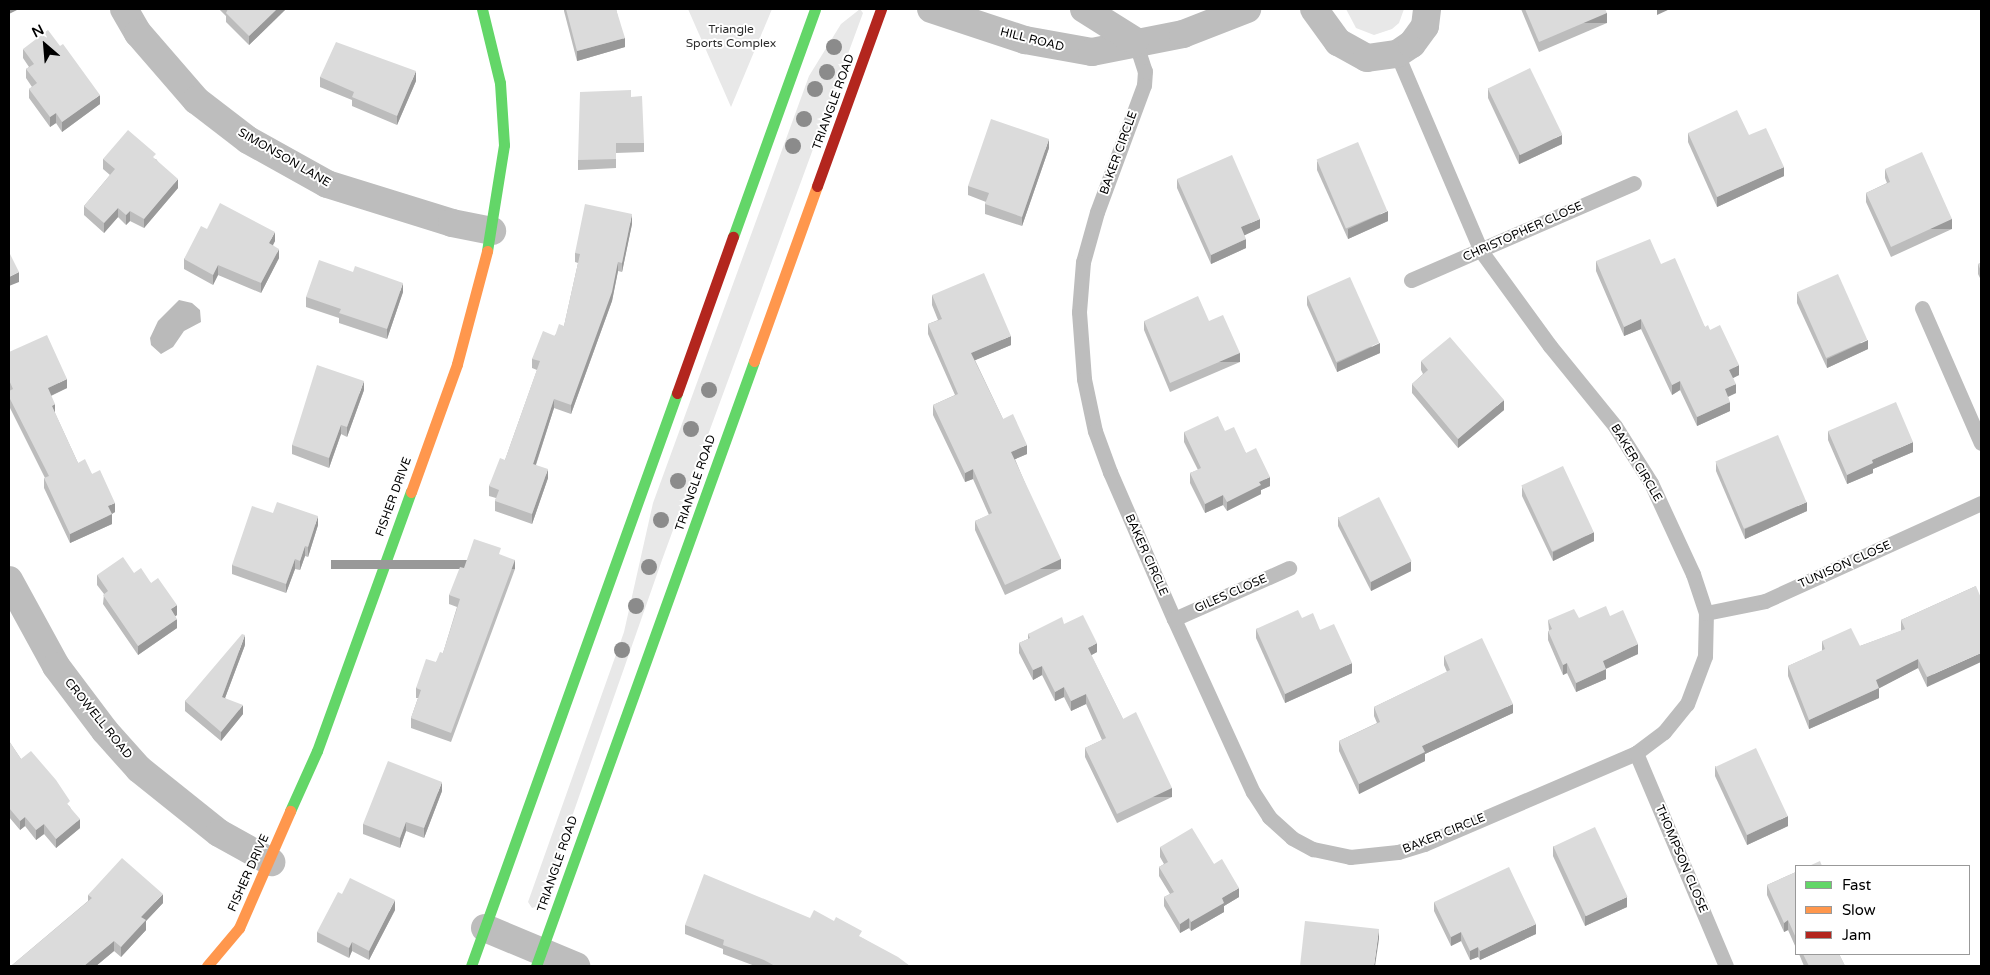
<!DOCTYPE html>
<html>
<head>
<meta charset="utf-8">
<style>
  body { margin:0 }
  #map { position:relative; width:1990px; height:975px; overflow:hidden; background:#fff; font-family:"Varela Round",sans-serif }
  div>[style] { position:absolute }
  .green>* { inset:0; background:#e8e8e8 }
  .water>* { inset:0; background:#bababa }
  .lane>* { height:15px; margin:-7.5px; padding:0 7.5px; transform-origin:7.5px; border-radius:7.5px; background:#bdbdbd }
  .street>* { height:28px; margin:-14px; padding:0 14px; transform-origin:14px; border-radius:14px; background:#bdbdbd }
  .fast>* { height:11px; margin:-5.5px; padding:0 5.5px; transform-origin:5.5px; border-radius:5.5px; background:#63d668 }
  .slow>* { height:11px; margin:-5.5px; padding:0 5.5px; transform-origin:5.5px; border-radius:5.5px; background:#ff974d }
  .jam>* { height:11px; margin:-5.5px; padding:0 5.5px; transform-origin:5.5px; border-radius:5.5px; background:#b3261e }
  .trees>* { width:16px; height:16px; margin:-8px; border-radius:50%; background:#8b8b8b }
  .wall>* { inset:0; background:#bcbcbc }
  .shaded-wall>* { inset:0; background:#999; transform-origin:0 0 }
  .building>* { inset:0; background:#dbdbdb; transform-origin:0 0 }
  span { translate:-50% -50%; white-space:nowrap; text-align:center; line-height:1.15; -webkit-text-stroke:4px #fff; paint-order:stroke }
  .park-label { font-size:12px; color:#2c2c2c }
  .street-label { font-size:12px; color:#000 }
  .frame { position:absolute; inset:0; border:10px solid #000; pointer-events:none }
  .legend { position:absolute; left:1795px; top:865px; width:175px; height:90px; box-sizing:border-box; background:#fff; border:1px solid #999; margin:0; padding:6px 9px; list-style:none; font-size:15px; color:#000 }
  .legend li { display:flex; align-items:center; gap:10px; height:25px }
  .legend b { width:25px; border:1px solid #999 }
  .north { position:absolute; left:20px; top:20px; width:50px; height:50px; -webkit-text-stroke:4px #fff; paint-order:stroke; rotate:333deg; font-size:14px; font-weight:700; line-height:20px; text-align:center; color:#000 }
  .north::after { content:''; display:block; margin:auto; width:18px; height:22px; background:#000; clip-path:polygon(50% 0,100% 100%,50% 72%,0 100%) }
</style>
</head>
<body>
<div id="map">
  <div class="green">
    <div style="clip-path:polygon(688px 9px,772px 9px,731px 107px)"></div>
    <div style="clip-path:polygon(860px 9px,863px 13px,662px 560px,541px 905px,532px 908px,528px 902px,624px 632px,653px 503px,809px 76px,841px 24px)"></div>
    <div style="clip-path:polygon(1346px 9px,1404px 9px,1399px 23px,1392px 29px,1374px 35px,1356px 28px)"></div>
  </div>
  <div class="water">
    <div style="clip-path:polygon(179px 300px,192px 303px,200px 310px,201px 322px,184px 331px,173px 347px,161px 354px,151px 345px,150px 338px,158px 321px)"></div>
  </div>
  <div class="lane">
    <div style="left:1135px;top:41px;width:32px;rotate:72deg"></div>
    <div style="left:1145px;top:71px;width:14px;rotate:94deg"></div>
    <div style="left:1144px;top:85px;width:135px;rotate:110.3deg"></div>
    <div style="left:1097px;top:212px;width:52px;rotate:105.6deg"></div>
    <div style="left:1083px;top:262px;width:50px;rotate:94.6deg"></div>
    <div style="left:1079px;top:312px;width:67px;rotate:85.7deg"></div>
    <div style="left:1084px;top:379px;width:53px;rotate:78.1deg"></div>
    <div style="left:1095px;top:431px;width:44px;rotate:69.9deg"></div>
    <div style="left:1110px;top:472px;width:160px;rotate:66.5deg"></div>
    <div style="left:1174px;top:619px;width:190px;rotate:65.5deg"></div>
    <div style="left:1253px;top:792px;width:30px;rotate:57deg"></div>
    <div style="left:1269px;top:817px;width:31px;rotate:42deg"></div>
    <div style="left:1292px;top:838px;width:24px;rotate:28deg"></div>
    <div style="left:1313px;top:849px;width:38px;rotate:12deg"></div>
    <div style="left:1350px;top:857px;width:48px;rotate:-5.9deg"></div>
    <div style="left:1398px;top:852px;width:27px;rotate:-17deg"></div>
    <div style="left:1424px;top:844px;width:231px;rotate:-23.2deg"></div>
    <div style="left:1636px;top:753px;width:35px;rotate:-37deg"></div>
    <div style="left:1664px;top:732px;width:36px;rotate:-51deg"></div>
    <div style="left:1687px;top:704px;width:51px;rotate:-69.4deg"></div>
    <div style="left:1705px;top:656px;width:43px;rotate:-88.7deg"></div>
    <div style="left:1706px;top:613px;width:41px;rotate:-108.4deg"></div>
    <div style="left:1693px;top:574px;width:100px;rotate:-114.8deg"></div>
    <div style="left:1651px;top:483px;width:67px;rotate:-122.3deg"></div>
    <div style="left:1615px;top:426px;width:103px;rotate:-129.1deg"></div>
    <div style="left:1550px;top:346px;width:117px;rotate:-126deg"></div>
    <div style="left:1481px;top:251px;width:214px;rotate:-113.1deg"></div>
    <div style="left:1411px;top:280px;width:243px;rotate:-23.5deg"></div>
    <div style="left:1922px;top:308px;width:147px;rotate:66.4deg"></div>
    <div style="left:1706px;top:613px;width:60px;rotate:-11.5deg"></div>
    <div style="left:1765px;top:601px;width:237px;rotate:-24.4deg"></div>
    <div style="left:1174px;top:619px;width:126px;rotate:-23.9deg"></div>
    <div style="left:1636px;top:753px;width:231px;rotate:67.1deg"></div>
  </div>
  <div class="street">
    <div style="left:124px;top:9px;width:28px;rotate:60deg"></div>
    <div style="left:138px;top:33px;width:89px;rotate:49.1deg"></div>
    <div style="left:196px;top:100px;width:66px;rotate:37.6deg"></div>
    <div style="left:248px;top:140px;width:90px;rotate:29.1deg"></div>
    <div style="left:327px;top:184px;width:131px;rotate:17.3deg"></div>
    <div style="left:452px;top:223px;width:41px;rotate:11.3deg"></div>
    <div style="left:931px;top:9px;width:99px;rotate:18.3deg"></div>
    <div style="left:1025px;top:40px;width:68px;rotate:10.2deg"></div>
    <div style="left:1092px;top:52px;width:93px;rotate:-11.2deg"></div>
    <div style="left:1183px;top:34px;width:69px;rotate:-21.3deg"></div>
    <div style="left:1084px;top:9px;width:60px;rotate:32.1deg"></div>
    <div style="left:1314px;top:9px;width:41px;rotate:54deg"></div>
    <div style="left:1338px;top:42px;width:33px;rotate:29deg"></div>
    <div style="left:1367px;top:58px;width:30px;rotate:-8deg"></div>
    <div style="left:1397px;top:54px;width:18px;rotate:-34deg"></div>
    <div style="left:1412px;top:44px;width:22px;rotate:-54deg"></div>
    <div style="left:1425px;top:26px;width:17px;rotate:-83deg"></div>
    <div style="left:9px;top:580px;width:98px;rotate:61.3deg"></div>
    <div style="left:56px;top:666px;width:81px;rotate:53deg"></div>
    <div style="left:105px;top:731px;width:51px;rotate:48.2deg"></div>
    <div style="left:139px;top:769px;width:102px;rotate:38.7deg"></div>
    <div style="left:219px;top:833px;width:60px;rotate:29.1deg"></div>
    <div style="left:485px;top:928px;width:99px;rotate:22.7deg"></div>
  </div>
  <div class="fast">
    <div style="left:482px;top:9px;width:76px;rotate:76.3deg"></div>
    <div style="left:500px;top:83px;width:62px;rotate:86.3deg"></div>
    <div style="left:504px;top:145px;width:107px;rotate:99.1deg"></div>
    <div style="left:733px;top:237px;width:242px;rotate:-70.2deg"></div>
    <div style="left:290px;top:811px;width:66px;rotate:-65.8deg"></div>
    <div style="left:317px;top:751px;width:276px;rotate:-70.1deg"></div>
    <div style="left:471px;top:966px;width:609px;rotate:-70.23deg"></div>
    <div style="left:536px;top:966px;width:643px;rotate:-70.18deg"></div>
  </div>
  <div class="slow">
    <div style="left:754px;top:361px;width:186px;rotate:-70.2deg"></div>
    <div style="left:411px;top:492px;width:136px;rotate:-70.2deg"></div>
    <div style="left:457px;top:364px;width:117px;rotate:-75.1deg"></div>
    <div style="left:207px;top:966px;width:50px;rotate:-49.9deg"></div>
    <div style="left:239px;top:928px;width:128px;rotate:-66.4deg"></div>
  </div>
  <div class="jam">
    <div style="left:817px;top:186px;width:188px;rotate:-70.1deg"></div>
    <div style="left:677px;top:393px;width:166px;rotate:-70.3deg"></div>
  </div>
  <div class="trees">
    <div style="left:834px;top:47px"></div>
    <div style="left:827px;top:72px"></div>
    <div style="left:815px;top:89px"></div>
    <div style="left:804px;top:119px"></div>
    <div style="left:793px;top:146px"></div>
    <div style="left:709px;top:390px"></div>
    <div style="left:691px;top:429px"></div>
    <div style="left:678px;top:481px"></div>
    <div style="left:661px;top:520px"></div>
    <div style="left:649px;top:567px"></div>
    <div style="left:636px;top:606px"></div>
    <div style="left:622px;top:650px"></div>
  </div>
  <div class="wall">
    <div style="clip-path:polygon(219px 9px,286px 9px,249px 45px,226px 22px,226px 16px)"></div>
    <div style="clip-path:polygon(564px 9px,616px 9px,625px 47px,577px 61px,564px 11px)"></div>
    <div style="clip-path:polygon(1521px 9px,1605px 9px,1607px 23px,1539px 52px)"></div>
    <div style="clip-path:polygon(23px 49px,100px 104px,62px 132px,56px 123px,50px 127px,29px 98px,29px 89px,32px 87px,26px 78px,26px 69px,29px 67px,23px 58px)"></div>
    <div style="clip-path:polygon(320px 77px,416px 81px,397px 125px,352px 106px,352px 100px,320px 87px)"></div>
    <div style="clip-path:polygon(1488px 88px,1562px 144px,1519px 164px,1488px 98px)"></div>
    <div style="clip-path:polygon(631px 97px,644px 143px,644px 152px,616px 153px,616px 168px,578px 170px,578px 160px)"></div>
    <div style="clip-path:polygon(1688px 133px,1749px 135px,1784px 176px,1717px 207px,1688px 142px)"></div>
    <div style="clip-path:polygon(1049px 148px,1022px 226px,985px 214px,985px 204px,986px 202px,968px 195px,968px 186px)"></div>
    <div style="clip-path:polygon(103px 159px,156px 159px,178px 188px,144px 228px,130px 221px,126px 225px,118px 217px,104px 233px,84px 215px,84px 206px,110px 175px,103px 169px)"></div>
    <div style="clip-path:polygon(1317px 161px,1388px 221px,1348px 239px,1317px 170px)"></div>
    <div style="clip-path:polygon(1885px 169px,1952px 229px,1891px 257px,1866px 202px,1866px 193px,1887px 183px,1885px 178px)"></div>
    <div style="clip-path:polygon(1177px 179px,1260px 228px,1244px 235px,1246px 248px,1211px 264px,1177px 188px)"></div>
    <div style="clip-path:polygon(632px 224px,622px 272px,618px 271px,612px 301px,571px 414px,554px 408px,536px 465px,548px 478px,532px 524px,495px 511px,495px 501px,496px 498px,489px 496px,489px 486px,505px 460px,537px 370px,532px 368px,532px 359px,564px 326px,578px 263px,575px 262px,575px 253px)"></div>
    <div style="clip-path:polygon(207px 229px,275px 241px,273px 245px,279px 258px,261px 293px,218px 275px,213px 285px,184px 269px,184px 259px)"></div>
    <div style="clip-path:polygon(1596px 261px,1661px 264px,1705px 327px,1710px 330px,1739px 375px,1733px 378px,1736px 393px,1728px 397px,1730px 411px,1697px 426px,1680px 390px,1672px 395px,1641px 329px,1624px 336px,1596px 271px)"></div>
    <div style="clip-path:polygon(1981px 263px,1981px 280px,1978px 274px,1978px 264px)"></div>
    <div style="clip-path:polygon(353px 272px,403px 292px,387px 339px,339px 323px,339px 318px,306px 307px,306px 297px)"></div>
    <div style="clip-path:polygon(1797px 293px,1868px 349px,1827px 368px,1797px 303px)"></div>
    <div style="clip-path:polygon(932px 295px,1011px 345px,975px 360px,1003px 419px,1027px 454px,1015px 459px,1061px 569px,1005px 595px,975px 530px,975px 521px,989px 515px,973px 479px,965px 482px,933px 415px,933px 405px,955px 395px,928px 334px,928px 324px,938px 320px,932px 305px)"></div>
    <div style="clip-path:polygon(1307px 296px,1380px 353px,1337px 372px,1307px 305px)"></div>
    <div style="clip-path:polygon(1144px 321px,1209px 321px,1240px 362px,1170px 392px,1144px 330px)"></div>
    <div style="clip-path:polygon(9px 352px,67px 388px,51px 396px,55px 413px,78px 463px,92px 474px,115px 512px,112px 514px,112px 524px,70px 543px,44px 488px,44px 478px,45px 478px,9px 406px,9px 391px,10px 391px,9px 389px)"></div>
    <div style="clip-path:polygon(1421px 361px,1504px 410px,1458px 448px,1412px 393px,1412px 384px,1423px 374px,1421px 370px)"></div>
    <div style="clip-path:polygon(364px 390px,347px 437px,341px 434px,329px 468px,292px 454px,292px 445px)"></div>
    <div style="clip-path:polygon(1225px 431px,1246px 453px,1270px 486px,1261px 490px,1261px 494px,1227px 511px,1223px 505px,1205px 513px,1190px 483px,1190px 473px,1198px 470px,1184px 442px,1184px 432px)"></div>
    <div style="clip-path:polygon(1828px 431px,1913px 452px,1873px 469px,1873px 473px,1847px 484px,1828px 440px)"></div>
    <div style="clip-path:polygon(1716px 462px,1807px 511px,1745px 539px,1716px 471px)"></div>
    <div style="clip-path:polygon(1522px 486px,1594px 541px,1553px 561px,1522px 496px)"></div>
    <div style="clip-path:polygon(273px 513px,318px 525px,308px 557px,305px 556px,300px 570px,295px 569px,286px 593px,232px 574px,232px 565px)"></div>
    <div style="clip-path:polygon(1338px 517px,1411px 571px,1371px 591px,1338px 526px)"></div>
    <div style="clip-path:polygon(501px 555px,515px 569px,451px 742px,411px 728px,411px 718px,418px 698px,416px 698px,416px 688px,443px 653px,457px 607px,449px 604px,449px 595px)"></div>
    <div style="clip-path:polygon(134px 573px,151px 583px,177px 615px,175px 616px,177px 628px,138px 655px,103px 604px,104px 594px,97px 585px,97px 575px)"></div>
    <div style="clip-path:polygon(1976px 586px,1927px 687px,1918px 668px,1879px 688px,1879px 698px,1809px 729px,1788px 676px,1788px 666px,1822px 651px,1822px 641px,1860px 646px,1901px 631px,1901px 620px)"></div>
    <div style="clip-path:polygon(1610px 616px,1638px 654px,1606px 669px,1606px 679px,1576px 692px,1567px 673px,1563px 675px,1548px 640px,1548px 631px,1549px 631px,1548px 620px)"></div>
    <div style="clip-path:polygon(1302px 618px,1320px 630px,1352px 673px,1285px 703px,1256px 638px,1256px 629px)"></div>
    <div style="clip-path:polygon(1064px 624px,1097px 652px,1091px 655px,1123px 719px,1172px 797px,1117px 823px,1085px 757px,1085px 748px,1102px 740px,1086px 704px,1071px 711px,1064px 697px,1055px 701px,1042px 675px,1033px 680px,1019px 653px,1019px 643px,1028px 639px,1028px 634px)"></div>
    <div style="clip-path:polygon(245px 645px,225px 698px,243px 714px,221px 741px,185px 711px,185px 701px)"></div>
    <div style="clip-path:polygon(1444px 656px,1513px 713px,1425px 754px,1425px 761px,1359px 794px,1339px 751px,1339px 741px,1377px 723px,1374px 716px,1374px 707px,1447px 672px,1444px 665px)"></div>
    <div style="clip-path:polygon(9px 741px,21px 759px,70px 807px,80px 828px,56px 848px,44px 834px,36px 840px,25px 826px,20px 830px,9px 817px)"></div>
    <div style="clip-path:polygon(1715px 766px,1788px 826px,1747px 845px,1715px 776px)"></div>
    <div style="clip-path:polygon(442px 791px,424px 838px,406px 831px,400px 848px,363px 834px,363px 824px)"></div>
    <div style="clip-path:polygon(1553px 846px,1627px 907px,1585px 926px,1553px 856px)"></div>
    <div style="clip-path:polygon(1160px 847px,1214px 864px,1239px 897px,1224px 906px,1224px 912px,1191px 931px,1189px 928px,1180px 933px,1164px 906px,1164px 897px,1170px 894px,1159px 876px,1159px 867px,1164px 864px,1160px 857px)"></div>
    <div style="clip-path:polygon(1796px 872px,1796px 948px,1788px 930px,1784px 932px,1767px 895px,1767px 885px)"></div>
    <div style="clip-path:polygon(88px 895px,163px 903px,146px 921px,146px 930px,121px 957px,114px 951px,96px 966px,11px 966px,88px 901px)"></div>
    <div style="clip-path:polygon(1434px 902px,1536px 934px,1480px 960px,1478px 957px,1470px 960px,1461px 941px,1451px 946px,1434px 911px)"></div>
    <div style="clip-path:polygon(395px 910px,369px 960px,352px 951px,349px 958px,317px 942px,317px 932px)"></div>
    <div style="clip-path:polygon(810px 918px,862px 938px,910px 966px,755px 966px,723px 954px,723px 949px,685px 934px,685px 925px)"></div>
    <div style="clip-path:polygon(1799px 954px,1839px 954px,1845px 966px,1804px 966px)"></div>
  </div>
  <div class="shaded-wall">
    <div style="clip-path:polygon(9px 9px,19px 9px,9px 14px)"></div>
    <div style="clip-path:polygon(277px 9px,286px 9px,249px 45px,249px 36px)"></div>
    <div style="clip-path:polygon(1657px 9px,1670px 9px,1657px 15px)"></div>
    <div style="left:1607px;top:13px;width:10px;height:74px;rotate:90deg"></div>
    <div style="clip-path:polygon(625px 38px,625px 47px,577px 61px,577px 51px)"></div>
    <div style="clip-path:polygon(416px 71px,416px 81px,397px 125px,397px 116px)"></div>
    <div style="clip-path:polygon(100px 95px,100px 104px,62px 132px,62px 122px)"></div>
    <div style="clip-path:polygon(56px 113px,56px 123px,50px 127px,50px 117px)"></div>
    <div style="clip-path:polygon(1562px 135px,1562px 144px,1519px 164px,1519px 155px)"></div>
    <div style="clip-path:polygon(1049px 139px,1049px 148px,1022px 226px,1022px 217px)"></div>
    <div style="clip-path:polygon(1784px 167px,1784px 176px,1717px 207px,1717px 197px)"></div>
    <div style="clip-path:polygon(178px 179px,178px 188px,144px 228px,144px 219px)"></div>
    <div style="clip-path:polygon(118px 208px,118px 217px,104px 233px,104px 223px)"></div>
    <div style="clip-path:polygon(130px 211px,130px 221px,126px 225px,126px 215px)"></div>
    <div style="clip-path:polygon(1388px 211px,1388px 221px,1348px 239px,1348px 229px)"></div>
    <div style="clip-path:polygon(632px 214px,632px 224px,622px 272px,622px 263px)"></div>
    <div style="clip-path:polygon(1260px 219px,1260px 228px,1241px 237px,1241px 227px)"></div>
    <div style="left:1952px;top:219px;width:10px;height:67px;rotate:90deg"></div>
    <div style="clip-path:polygon(275px 232px,275px 241px,269px 252px,269px 243px)"></div>
    <div style="clip-path:polygon(1246px 239px,1246px 248px,1211px 264px,1211px 255px)"></div>
    <div style="clip-path:polygon(279px 249px,279px 258px,261px 293px,261px 283px)"></div>
    <div style="clip-path:polygon(618px 262px,618px 271px,612px 301px,571px 414px,571px 405px)"></div>
    <div style="clip-path:polygon(218px 265px,218px 275px,213px 285px,213px 275px)"></div>
    <div style="clip-path:polygon(19px 272px,19px 282px,9px 286px,9px 277px)"></div>
    <div style="clip-path:polygon(403px 283px,403px 292px,387px 339px,387px 329px)"></div>
    <div style="clip-path:polygon(1641px 319px,1641px 329px,1624px 336px,1624px 327px)"></div>
    <div style="clip-path:polygon(1011px 336px,1011px 345px,971px 362px,971px 353px)"></div>
    <div style="clip-path:polygon(1868px 340px,1868px 349px,1827px 368px,1827px 359px)"></div>
    <div style="clip-path:polygon(1380px 343px,1380px 353px,1337px 372px,1337px 363px)"></div>
    <div style="left:1240px;top:353px;width:9px;height:76px;rotate:90deg"></div>
    <div style="clip-path:polygon(1739px 365px,1739px 375px,1729px 380px,1729px 370px)"></div>
    <div style="clip-path:polygon(67px 379px,67px 388px,48px 397px,48px 388px)"></div>
    <div style="clip-path:polygon(364px 381px,364px 390px,347px 437px,347px 427px)"></div>
    <div style="clip-path:polygon(1680px 381px,1680px 390px,1672px 395px,1672px 385px)"></div>
    <div style="clip-path:polygon(1736px 384px,1736px 393px,1725px 398px,1725px 389px)"></div>
    <div style="clip-path:polygon(554px 399px,554px 408px,533px 473px,533px 464px)"></div>
    <div style="clip-path:polygon(1504px 400px,1504px 410px,1458px 448px,1458px 439px)"></div>
    <div style="clip-path:polygon(1730px 402px,1730px 411px,1697px 426px,1697px 417px)"></div>
    <div style="clip-path:polygon(55px 404px,55px 414px,52px 406px)"></div>
    <div style="clip-path:polygon(341px 425px,341px 434px,329px 468px,329px 458px)"></div>
    <div style="clip-path:polygon(1913px 442px,1913px 452px,1873px 469px,1873px 473px,1847px 484px,1847px 475px,1872px 460px)"></div>
    <div style="clip-path:polygon(1027px 445px,1027px 454px,1011px 461px,1011px 452px)"></div>
    <div style="clip-path:polygon(548px 469px,548px 478px,532px 524px,532px 514px)"></div>
    <div style="clip-path:polygon(973px 469px,973px 479px,965px 482px,965px 473px)"></div>
    <div style="clip-path:polygon(1270px 477px,1270px 486px,1261px 490px,1261px 494px,1227px 511px,1227px 502px,1259px 482px)"></div>
    <div style="clip-path:polygon(1223px 495px,1223px 505px,1205px 513px,1205px 504px)"></div>
    <div style="clip-path:polygon(1807px 502px,1807px 511px,1745px 539px,1745px 529px)"></div>
    <div style="clip-path:polygon(115px 503px,115px 512px,108px 516px,108px 506px)"></div>
    <div style="clip-path:polygon(112px 514px,112px 524px,70px 543px,70px 534px)"></div>
    <div style="clip-path:polygon(318px 516px,318px 525px,308px 557px,308px 547px)"></div>
    <div style="clip-path:polygon(1594px 532px,1594px 541px,1553px 561px,1553px 552px)"></div>
    <div style="clip-path:polygon(305px 546px,305px 556px,300px 570px,300px 561px)"></div>
    <div style="clip-path:polygon(295px 559px,295px 569px,286px 593px,286px 584px)"></div>
    <div style="left:1061px;top:559px;width:10px;height:62px;rotate:90deg"></div>
    <div style="left:515px;top:560px;width:9px;height:184px;rotate:90deg"></div>
    <div style="clip-path:polygon(1411px 561px,1411px 571px,1371px 591px,1371px 582px)"></div>
    <div style="clip-path:polygon(177px 605px,177px 615px,171px 619px,171px 609px)"></div>
    <div style="clip-path:polygon(177px 619px,177px 628px,138px 655px,138px 646px)"></div>
    <div style="clip-path:polygon(245px 635px,245px 645px,222px 706px,222px 697px)"></div>
    <div style="clip-path:polygon(1097px 643px,1097px 652px,1088px 657px,1088px 648px)"></div>
    <div style="clip-path:polygon(1638px 644px,1638px 654px,1603px 670px,1603px 661px)"></div>
    <div style="clip-path:polygon(1981px 653px,1981px 662px,1927px 687px,1927px 677px)"></div>
    <div style="clip-path:polygon(1918px 659px,1918px 668px,1876px 690px,1876px 680px)"></div>
    <div style="clip-path:polygon(1352px 663px,1352px 673px,1285px 703px,1285px 694px)"></div>
    <div style="clip-path:polygon(1567px 663px,1567px 673px,1563px 675px,1563px 665px)"></div>
    <div style="clip-path:polygon(1042px 666px,1042px 675px,1033px 680px,1033px 670px)"></div>
    <div style="clip-path:polygon(1606px 669px,1606px 679px,1576px 692px,1576px 683px)"></div>
    <div style="clip-path:polygon(1064px 687px,1064px 697px,1055px 701px,1055px 692px)"></div>
    <div style="clip-path:polygon(1879px 688px,1879px 698px,1809px 729px,1809px 720px)"></div>
    <div style="clip-path:polygon(1086px 694px,1086px 704px,1071px 711px,1071px 701px)"></div>
    <div style="clip-path:polygon(1513px 704px,1513px 713px,1425px 754px,1425px 761px,1359px 794px,1359px 784px,1422px 746px)"></div>
    <div style="clip-path:polygon(243px 705px,243px 714px,221px 741px,221px 732px)"></div>
    <div style="clip-path:polygon(442px 782px,442px 791px,424px 838px,424px 828px)"></div>
    <div style="left:1172px;top:788px;width:9px;height:61px;rotate:90deg"></div>
    <div style="clip-path:polygon(1788px 816px,1788px 826px,1747px 845px,1747px 835px)"></div>
    <div style="clip-path:polygon(25px 817px,25px 826px,20px 830px,20px 821px)"></div>
    <div style="clip-path:polygon(80px 819px,80px 828px,56px 848px,56px 839px)"></div>
    <div style="clip-path:polygon(406px 822px,406px 831px,400px 848px,400px 838px)"></div>
    <div style="clip-path:polygon(44px 824px,44px 834px,36px 840px,36px 830px)"></div>
    <div style="clip-path:polygon(1239px 888px,1239px 897px,1224px 906px,1224px 912px,1191px 931px,1191px 922px,1222px 898px)"></div>
    <div style="clip-path:polygon(163px 894px,163px 903px,146px 921px,146px 930px,121px 957px,121px 947px,141px 917px)"></div>
    <div style="clip-path:polygon(1627px 897px,1627px 907px,1585px 926px,1585px 916px)"></div>
    <div style="clip-path:polygon(395px 900px,395px 910px,369px 960px,369px 951px)"></div>
    <div style="clip-path:polygon(1189px 918px,1189px 928px,1180px 933px,1180px 924px)"></div>
    <div style="clip-path:polygon(1788px 920px,1788px 930px,1784px 932px,1784px 923px)"></div>
    <div style="clip-path:polygon(1536px 924px,1536px 934px,1480px 960px,1480px 951px)"></div>
    <div style="clip-path:polygon(1379px 929px,1379px 939px,1375px 966px,1374px 966px)"></div>
    <div style="clip-path:polygon(1461px 932px,1461px 941px,1451px 946px,1451px 937px)"></div>
    <div style="clip-path:polygon(114px 941px,114px 951px,96px 966px,84px 966px)"></div>
    <div style="clip-path:polygon(352px 942px,352px 951px,349px 958px,349px 948px)"></div>
    <div style="clip-path:polygon(1478px 947px,1478px 957px,1470px 960px,1470px 951px)"></div>
  </div>
  <div class="building">
    <div style="clip-path:polygon(228px 9px,277px 9px,249px 36px,226px 13px)"></div>
    <div style="clip-path:polygon(566px 9px,616px 9px,625px 38px,577px 51px)"></div>
    <div style="clip-path:polygon(1525px 9px,1605px 9px,1607px 13px,1539px 42px)"></div>
    <div style="clip-path:polygon(48px 30px,60px 46px,63px 44px,100px 95px,62px 122px,56px 113px,50px 117px,29px 89px,37px 83px,26px 69px,34px 64px,23px 49px)"></div>
    <div style="clip-path:polygon(336px 42px,416px 71px,397px 116px,352px 97px,354px 92px,320px 77px)"></div>
    <div style="left:1530px;top:68px;width:74px;height:47px;rotate:64deg"></div>
    <div style="clip-path:polygon(631px 90px,631px 97px,642px 96px,644px 143px,616px 143px,616px 159px,578px 160px,580px 92px)"></div>
    <div style="clip-path:polygon(1737px 110px,1749px 135px,1766px 128px,1784px 167px,1717px 197px,1688px 133px)"></div>
    <div style="clip-path:polygon(991px 119px,1049px 139px,1022px 217px,985px 204px,989px 193px,968px 186px)"></div>
    <div style="clip-path:polygon(128px 130px,156px 154px,153px 157px,178px 179px,144px 219px,130px 211px,126px 215px,118px 208px,104px 223px,84px 206px,115px 169px,103px 159px)"></div>
    <div style="left:1358px;top:142px;width:75px;height:45px;rotate:67deg"></div>
    <div style="clip-path:polygon(1922px 152px,1952px 219px,1891px 247px,1866px 193px,1890px 182px,1885px 169px)"></div>
    <div style="clip-path:polygon(1232px 155px,1260px 219px,1241px 227px,1246px 239px,1211px 255px,1177px 179px)"></div>
    <div style="clip-path:polygon(220px 203px,275px 232px,269px 243px,279px 249px,261px 283px,218px 265px,213px 275px,184px 259px,201px 226px,207px 229px)"></div>
    <div style="clip-path:polygon(585px 204px,632px 214px,622px 263px,618px 262px,612px 292px,571px 405px,554px 399px,533px 464px,548px 469px,532px 514px,495px 501px,499px 490px,489px 486px,500px 458px,505px 460px,540px 361px,532px 359px,543px 331px,555px 336px,559px 324px,564px 326px,580px 254px,575px 253px)"></div>
    <div style="clip-path:polygon(1650px 239px,1661px 264px,1675px 258px,1705px 327px,1708px 325px,1710px 330px,1720px 325px,1739px 365px,1729px 370px,1736px 384px,1725px 389px,1730px 402px,1697px 417px,1680px 381px,1672px 385px,1641px 319px,1624px 327px,1596px 261px)"></div>
    <div style="clip-path:polygon(9px 252px,19px 272px,9px 277px)"></div>
    <div style="clip-path:polygon(319px 260px,353px 272px,355px 266px,403px 283px,387px 329px,339px 313px,341px 309px,306px 297px)"></div>
    <div style="clip-path:polygon(1981px 263px,1981px 271px,1978px 264px)"></div>
    <div style="clip-path:polygon(984px 273px,1011px 336px,971px 353px,1003px 419px,1013px 414px,1027px 445px,1011px 452px,1061px 559px,1005px 585px,975px 521px,992px 513px,973px 469px,965px 473px,933px 405px,958px 394px,928px 324px,942px 319px,932px 295px)"></div>
    <div style="left:1838px;top:274px;width:72px;height:45px;rotate:66deg"></div>
    <div style="left:1350px;top:277px;width:72px;height:47px;rotate:66deg"></div>
    <div style="clip-path:polygon(1198px 296px,1209px 321px,1223px 315px,1240px 353px,1170px 383px,1144px 321px)"></div>
    <div style="clip-path:polygon(47px 335px,67px 379px,48px 388px,55px 404px,52px 406px,78px 463px,85px 459px,92px 474px,100px 470px,115px 503px,108px 506px,112px 514px,70px 534px,44px 478px,49px 476px,9px 397px,9px 391px,13px 389px,9px 380px,9px 352px)"></div>
    <div style="clip-path:polygon(1450px 337px,1504px 400px,1458px 439px,1412px 384px,1428px 370px,1421px 361px)"></div>
    <div style="clip-path:polygon(317px 365px,364px 381px,347px 427px,341px 425px,329px 458px,292px 445px)"></div>
    <div style="clip-path:polygon(1896px 402px,1913px 442px,1872px 460px,1873px 463px,1847px 475px,1828px 431px)"></div>
    <div style="clip-path:polygon(1218px 416px,1225px 431px,1234px 427px,1246px 453px,1256px 448px,1270px 477px,1259px 482px,1261px 485px,1227px 502px,1223px 495px,1205px 504px,1190px 473px,1201px 468px,1184px 432px)"></div>
    <div style="left:1778px;top:435px;width:73px;height:68px;rotate:67deg"></div>
    <div style="left:1563px;top:466px;width:73px;height:46px;rotate:65deg"></div>
    <div style="left:1379px;top:497px;width:72px;height:46px;rotate:63deg"></div>
    <div style="clip-path:polygon(277px 502px,318px 516px,308px 547px,305px 546px,300px 561px,295px 559px,286px 584px,232px 565px,252px 506px,273px 513px)"></div>
    <div style="clip-path:polygon(474px 539px,501px 548px,499px 554px,515px 560px,451px 733px,411px 718px,421px 690px,416px 688px,426px 659px,436px 662px,440px 652px,443px 653px,460px 599px,449px 595px,460px 567px,464px 568px)"></div>
    <div style="clip-path:polygon(123px 557px,134px 573px,141px 568px,151px 583px,158px 578px,177px 605px,171px 609px,177px 619px,138px 646px,103px 595px,108px 591px,97px 575px)"></div>
    <div style="clip-path:polygon(1976px 586px,1981px 598px,1981px 653px,1927px 677px,1918px 659px,1876px 680px,1879px 688px,1809px 720px,1788px 666px,1825px 649px,1822px 641px,1851px 628px,1860px 646px,1905px 629px,1901px 620px)"></div>
    <div style="clip-path:polygon(1606px 606px,1610px 616px,1623px 610px,1638px 644px,1603px 661px,1606px 669px,1576px 683px,1567px 663px,1563px 665px,1548px 631px,1552px 629px,1548px 620px,1574px 609px,1579px 618px)"></div>
    <div style="clip-path:polygon(1298px 610px,1302px 618px,1313px 613px,1320px 630px,1334px 624px,1352px 663px,1285px 694px,1256px 629px)"></div>
    <div style="clip-path:polygon(1083px 615px,1097px 643px,1088px 648px,1123px 719px,1136px 712px,1172px 788px,1117px 814px,1085px 748px,1106px 738px,1086px 694px,1071px 701px,1064px 687px,1055px 692px,1042px 666px,1033px 670px,1019px 643px,1030px 638px,1028px 634px,1062px 617px,1064px 624px)"></div>
    <div style="clip-path:polygon(242px 634px,245px 635px,222px 697px,243px 705px,221px 732px,185px 701px)"></div>
    <div style="clip-path:polygon(1482px 638px,1513px 704px,1422px 746px,1425px 752px,1359px 784px,1339px 741px,1380px 722px,1374px 707px,1450px 670px,1444px 656px)"></div>
    <div style="clip-path:polygon(9px 741px,21px 759px,31px 751px,56px 780px,70px 801px,67px 804px,80px 819px,56px 839px,44px 824px,36px 830px,25px 817px,20px 821px,9px 808px)"></div>
    <div style="left:1756px;top:748px;width:75px;height:45px;rotate:65deg"></div>
    <div style="clip-path:polygon(388px 761px,442px 782px,424px 828px,406px 822px,400px 838px,363px 824px)"></div>
    <div style="left:1595px;top:827px;width:77px;height:46px;rotate:65deg"></div>
    <div style="clip-path:polygon(1192px 828px,1214px 864px,1222px 859px,1239px 888px,1222px 898px,1224px 903px,1191px 922px,1189px 918px,1180px 924px,1164px 897px,1174px 892px,1159px 867px,1168px 862px,1160px 847px)"></div>
    <div style="clip-path:polygon(122px 858px,163px 894px,141px 917px,146px 920px,121px 947px,114px 941px,84px 966px,11px 966px,92px 898px,88px 895px)"></div>
    <div style="clip-path:polygon(1820px 861px,1822px 866px,1809px 866px)"></div>
    <div style="clip-path:polygon(1509px 867px,1536px 924px,1480px 951px,1478px 947px,1470px 951px,1461px 932px,1451px 937px,1434px 902px)"></div>
    <div style="clip-path:polygon(1796px 872px,1796px 938px,1788px 920px,1784px 923px,1767px 885px)"></div>
    <div style="clip-path:polygon(704px 874px,810px 918px,814px 910px,834px 921px,836px 917px,862px 931px,859px 936px,898px 957px,910px 966px,775px 966px,764px 960px,723px 945px,724px 940px,685px 925px)"></div>
    <div style="clip-path:polygon(350px 878px,395px 900px,369px 951px,352px 942px,349px 948px,317px 932px,338px 892px,342px 894px)"></div>
    <div style="clip-path:polygon(1305px 921px,1379px 929px,1374px 966px,1300px 966px)"></div>
    <div style="clip-path:polygon(1803px 954px,1839px 954px,1845px 966px,1809px 966px)"></div>
  </div>
  <div class="park-label">
    <span style="left:731px;top:37px">Triangle<br>Sports Complex</span>
  </div>
  <div class="street-label">
    <span style="left:1032px;top:40px;rotate:14deg">HILL ROAD</span>
    <span style="left:834px;top:102px;rotate:-70deg">TRIANGLE ROAD</span>
    <span style="left:1119px;top:153px;rotate:-70deg">BAKER CIRCLE</span>
    <span style="left:284px;top:158px;rotate:30deg">SIMONSON LANE</span>
    <span style="left:1523px;top:232px;rotate:-24deg">CHRISTOPHER CLOSE</span>
    <span style="left:1636px;top:463px;rotate:59deg">BAKER CIRCLE</span>
    <span style="left:696px;top:483px;rotate:-71deg">TRIANGLE ROAD</span>
    <span style="left:394px;top:497px;rotate:-70deg">FISHER DRIVE</span>
    <span style="left:1146px;top:555px;rotate:66deg">BAKER CIRCLE</span>
    <span style="left:1845px;top:565px;rotate:-24deg">TUNISON CLOSE</span>
    <span style="left:1231px;top:594px;rotate:-24deg">GILES CLOSE</span>
    <span style="left:98px;top:719px;rotate:51deg">CROWELL ROAD</span>
    <span style="left:1444px;top:834px;rotate:-22deg">BAKER CIRCLE</span>
    <span style="left:1681px;top:859px;rotate:67deg">THOMPSON CLOSE</span>
    <span style="left:558px;top:864px;rotate:-71deg">TRIANGLE ROAD</span>
    <span style="left:249px;top:873px;rotate:-66deg">FISHER DRIVE</span>
  </div>
  <div class="frame"></div>
  <ul class="legend">
  <li><b style="height:6px;background:#63d668"></b>Fast</li>
  <li><b style="height:6px;background:#ff974d"></b>Slow</li>
  <li><b style="height:6px;background:#b3261e"></b>Jam</li>
  </ul>
  <div class="north">N</div>
</div>
</body>
</html>
